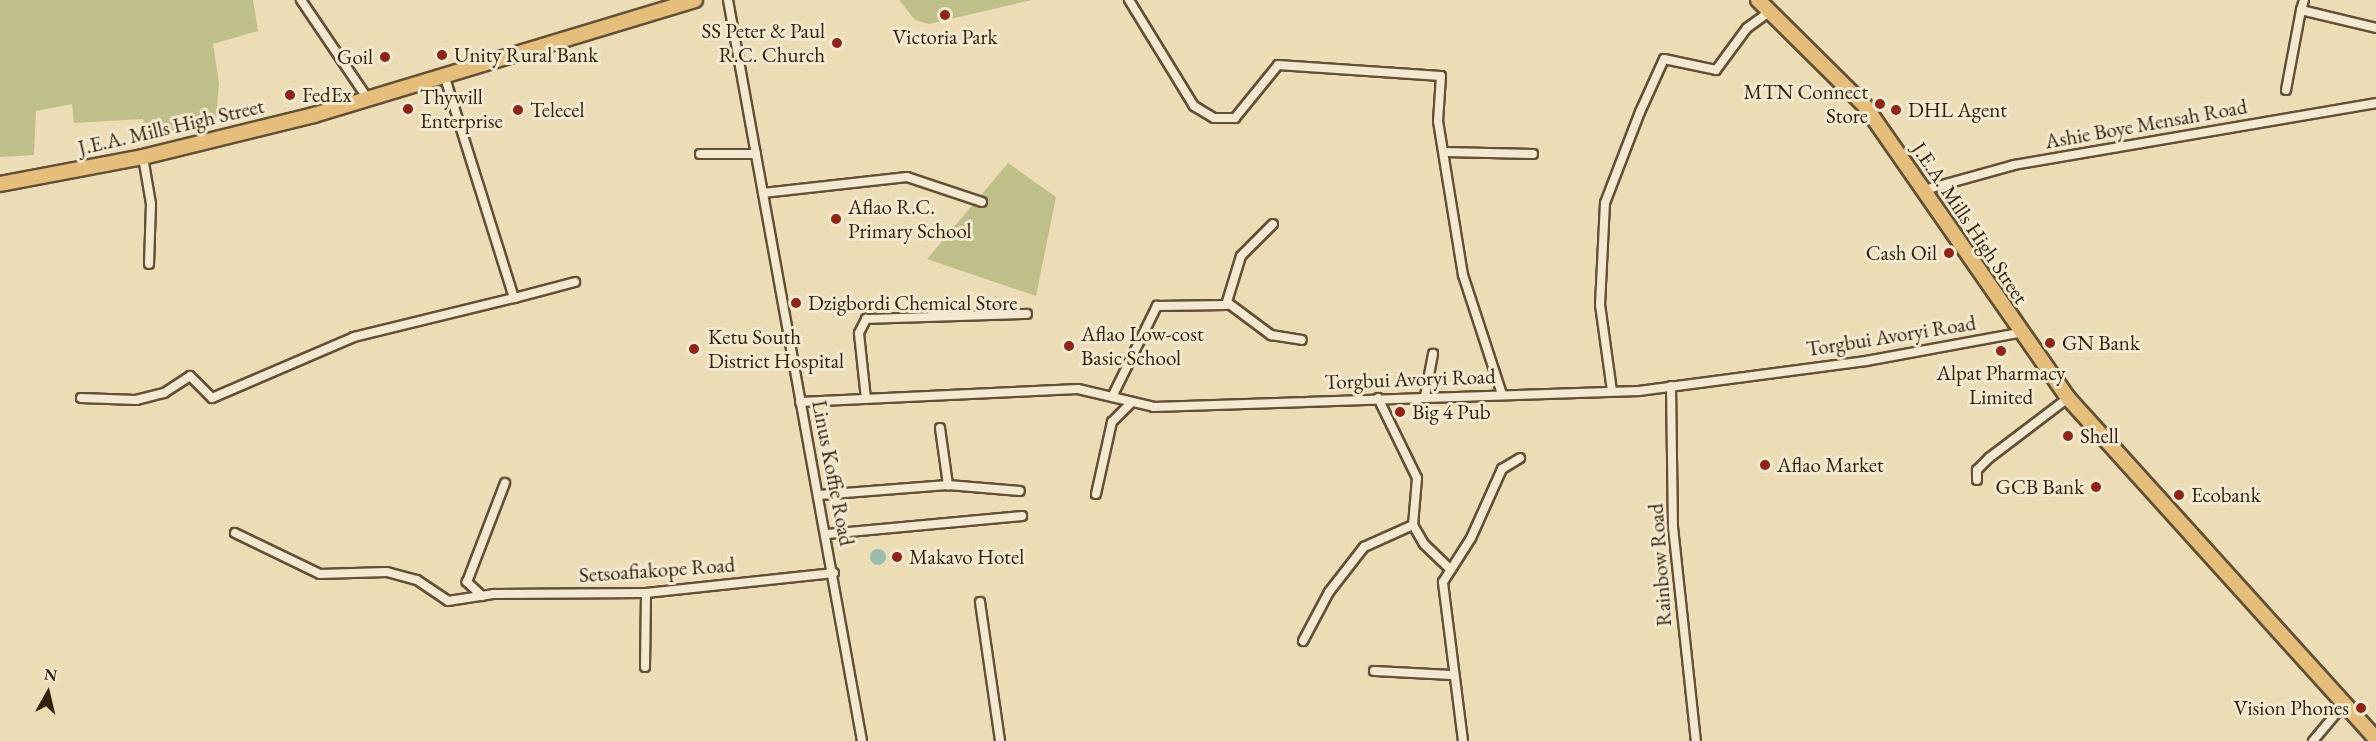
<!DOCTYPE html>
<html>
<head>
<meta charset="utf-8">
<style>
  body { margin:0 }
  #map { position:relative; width:2376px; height:741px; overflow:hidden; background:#edddb6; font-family:"EB Garamond",serif }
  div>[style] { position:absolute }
  .green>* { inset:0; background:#bfbf89 }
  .water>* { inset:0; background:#99bcae }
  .round { border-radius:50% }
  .roads { filter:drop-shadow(2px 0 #625036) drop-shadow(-2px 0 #625036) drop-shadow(0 2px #625036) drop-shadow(0 -2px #625036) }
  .minor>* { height:8px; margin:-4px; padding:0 4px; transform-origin:4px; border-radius:4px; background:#f3e9d0 }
  .trunk>* { height:14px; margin:-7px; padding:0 7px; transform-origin:7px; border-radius:7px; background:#e6be7b }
  .dots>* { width:16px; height:16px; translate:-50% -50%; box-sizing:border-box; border:3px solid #f3e9d0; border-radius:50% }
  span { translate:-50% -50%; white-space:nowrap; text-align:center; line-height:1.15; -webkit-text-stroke:6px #f3e9d0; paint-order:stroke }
  .poi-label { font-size:21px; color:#34210b }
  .right { translate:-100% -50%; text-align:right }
  .left { translate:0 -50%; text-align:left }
  .street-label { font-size:21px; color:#34210b }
  .north { position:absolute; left:18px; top:663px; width:60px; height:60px; -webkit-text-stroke:4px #f3e9d0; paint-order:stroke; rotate:8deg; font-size:16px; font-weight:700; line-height:24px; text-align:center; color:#34210b }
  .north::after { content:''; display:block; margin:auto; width:21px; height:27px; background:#34210b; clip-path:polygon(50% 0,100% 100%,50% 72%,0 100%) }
</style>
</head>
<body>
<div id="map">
  <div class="green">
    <div style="clip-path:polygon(0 0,253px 0,258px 31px,213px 44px,219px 83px,216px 121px,147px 137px,143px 119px,74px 123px,72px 104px,36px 111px,34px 155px,0 157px)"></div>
    <div style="clip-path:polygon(899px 0,1032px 0,929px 24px,915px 20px)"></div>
    <div style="clip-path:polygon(1008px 163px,1056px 197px,1036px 296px,927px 259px)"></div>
  </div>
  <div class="water">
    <div class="round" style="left:870px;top:549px;width:16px;height:16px"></div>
  </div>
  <div class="roads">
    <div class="minor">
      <div style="left:301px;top:0;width:120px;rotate:55.9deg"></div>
      <div style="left:728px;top:0;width:753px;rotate:79.75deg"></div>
      <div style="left:1129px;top:0;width:124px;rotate:58.5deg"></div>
      <div style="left:1194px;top:106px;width:23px;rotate:31deg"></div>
      <div style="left:1214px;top:118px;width:21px"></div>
      <div style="left:1235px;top:118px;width:68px;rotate:-50.9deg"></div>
      <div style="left:1278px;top:65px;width:163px;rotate:3.9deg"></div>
      <div style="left:1441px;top:76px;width:45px;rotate:93.8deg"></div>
      <div style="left:1438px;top:121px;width:156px;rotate:80.8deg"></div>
      <div style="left:1463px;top:275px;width:125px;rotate:71.9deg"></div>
      <div style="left:2301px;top:10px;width:10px;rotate:-73deg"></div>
      <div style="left:2286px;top:90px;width:81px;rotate:-79.4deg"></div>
      <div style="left:2301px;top:10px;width:77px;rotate:13.5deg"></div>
      <div style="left:1445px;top:152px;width:88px;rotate:1.3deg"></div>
      <div style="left:700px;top:154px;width:56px"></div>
      <div style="left:143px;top:157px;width:48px;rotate:80.3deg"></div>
      <div style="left:151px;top:204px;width:60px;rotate:91.9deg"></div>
      <div style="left:1924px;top:190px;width:93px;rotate:-15.5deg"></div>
      <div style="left:2014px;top:165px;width:367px;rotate:-9.7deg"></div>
      <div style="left:763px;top:193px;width:145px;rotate:-6.3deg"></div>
      <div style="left:907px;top:177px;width:79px;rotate:18.4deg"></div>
      <div style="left:514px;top:298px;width:63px;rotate:-14.7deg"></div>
      <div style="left:1228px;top:303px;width:54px;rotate:36.7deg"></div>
      <div style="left:1271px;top:335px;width:31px;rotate:9deg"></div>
      <div style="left:1671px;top:386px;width:141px;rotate:89.2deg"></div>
      <div style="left:1673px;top:527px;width:215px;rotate:83.9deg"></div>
      <div style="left:1612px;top:391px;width:87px;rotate:-97.9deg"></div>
      <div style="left:1600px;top:305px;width:102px;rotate:-87.2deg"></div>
      <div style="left:1605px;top:203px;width:97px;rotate:-69deg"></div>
      <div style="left:1640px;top:112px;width:58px;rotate:-65.6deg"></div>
      <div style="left:1664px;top:59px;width:53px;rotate:11.9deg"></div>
      <div style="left:1716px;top:70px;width:52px;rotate:-53.6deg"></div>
      <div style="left:1747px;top:28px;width:29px;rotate:-36deg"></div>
      <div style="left:1425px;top:396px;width:43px;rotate:-79.2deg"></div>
      <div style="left:1112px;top:397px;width:102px;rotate:-63.7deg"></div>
      <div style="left:1157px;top:306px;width:69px;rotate:-0.8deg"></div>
      <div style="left:1226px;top:305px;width:51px;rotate:-73deg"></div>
      <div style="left:1241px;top:256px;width:45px;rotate:-45deg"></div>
      <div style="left:81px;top:398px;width:55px;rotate:2.1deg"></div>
      <div style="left:136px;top:400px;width:29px;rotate:-14deg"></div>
      <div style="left:164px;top:393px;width:31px;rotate:-33deg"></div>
      <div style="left:190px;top:376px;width:31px;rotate:45deg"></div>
      <div style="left:212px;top:398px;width:155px;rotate:-23.2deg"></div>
      <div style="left:354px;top:337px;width:165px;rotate:-13.7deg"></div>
      <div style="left:514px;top:298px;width:234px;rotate:-107.4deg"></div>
      <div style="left:866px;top:399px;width:66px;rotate:-96.1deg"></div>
      <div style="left:859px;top:333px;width:16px;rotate:-63deg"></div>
      <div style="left:866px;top:319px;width:161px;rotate:-1.8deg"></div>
      <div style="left:800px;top:402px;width:278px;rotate:-2.7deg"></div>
      <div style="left:1078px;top:389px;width:78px;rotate:13.3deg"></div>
      <div style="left:1154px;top:407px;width:485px;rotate:-1.9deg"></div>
      <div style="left:1639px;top:391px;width:229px;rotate:-7.5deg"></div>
      <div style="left:1866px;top:361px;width:156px;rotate:-10.4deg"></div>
      <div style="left:940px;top:428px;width:58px;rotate:82deg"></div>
      <div style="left:1977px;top:480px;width:10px;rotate:-90deg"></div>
      <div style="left:1977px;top:470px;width:17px;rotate:-45deg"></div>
      <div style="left:1989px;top:458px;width:99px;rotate:-37.2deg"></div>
      <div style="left:1096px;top:494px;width:74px;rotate:-77.5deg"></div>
      <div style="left:1112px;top:422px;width:28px;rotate:-45deg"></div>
      <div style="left:819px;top:495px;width:129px;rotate:-4.4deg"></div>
      <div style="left:948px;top:485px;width:72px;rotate:4.8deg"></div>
      <div style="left:1413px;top:525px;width:22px;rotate:60deg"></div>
      <div style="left:1424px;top:544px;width:37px;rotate:44deg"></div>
      <div style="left:235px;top:533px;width:94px;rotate:25.8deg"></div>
      <div style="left:320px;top:574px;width:67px;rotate:-1.7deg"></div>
      <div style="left:387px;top:572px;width:31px;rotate:15deg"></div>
      <div style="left:417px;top:580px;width:37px;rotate:34deg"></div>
      <div style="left:448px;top:601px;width:47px;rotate:-8.7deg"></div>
      <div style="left:494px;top:594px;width:152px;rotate:-0.4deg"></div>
      <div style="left:646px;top:593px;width:189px;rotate:-6.1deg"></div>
      <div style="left:827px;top:534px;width:196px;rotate:-5.3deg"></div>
      <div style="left:482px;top:596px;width:21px;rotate:-137deg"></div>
      <div style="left:467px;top:582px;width:106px;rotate:-69deg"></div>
      <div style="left:980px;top:602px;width:140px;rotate:81.8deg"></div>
      <div style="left:1303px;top:641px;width:55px;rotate:-62deg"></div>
      <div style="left:1329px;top:592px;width:57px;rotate:-52.1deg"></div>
      <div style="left:1364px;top:547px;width:54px;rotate:-24.2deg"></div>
      <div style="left:1413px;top:525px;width:47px;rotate:-85.1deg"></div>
      <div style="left:1417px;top:478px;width:89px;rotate:-116deg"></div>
      <div style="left:645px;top:667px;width:74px;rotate:-89.2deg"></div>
      <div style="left:1374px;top:671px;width:78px;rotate:2.9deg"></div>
      <div style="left:1463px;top:741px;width:160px;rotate:-97.2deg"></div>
      <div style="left:1443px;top:582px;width:52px;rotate:-57.5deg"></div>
      <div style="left:1471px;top:538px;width:76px;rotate:-65.8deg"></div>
      <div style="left:1502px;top:469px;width:21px;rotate:-31deg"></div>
      <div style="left:2313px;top:741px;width:48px;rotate:-50deg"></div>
    </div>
    <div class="trunk">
      <div style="left:1758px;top:0;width:151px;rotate:44.7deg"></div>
      <div style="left:1865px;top:106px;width:356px;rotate:55.2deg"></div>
      <div style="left:2068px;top:398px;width:460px;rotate:47.9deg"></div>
      <div style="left:0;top:184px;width:146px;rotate:-10.7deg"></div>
      <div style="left:143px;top:157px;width:176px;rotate:-13.8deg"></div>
      <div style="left:314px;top:115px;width:398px;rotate:-16.8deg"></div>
    </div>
  </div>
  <div class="dots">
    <div style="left:945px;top:15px;background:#8f2418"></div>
    <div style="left:837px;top:43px;background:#8f2418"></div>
    <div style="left:442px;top:55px;background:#8f2418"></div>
    <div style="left:385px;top:57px;background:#8f2418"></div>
    <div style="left:290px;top:95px;background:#8f2418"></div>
    <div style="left:1880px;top:104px;background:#8f2418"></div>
    <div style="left:408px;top:109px;background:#8f2418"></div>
    <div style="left:518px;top:110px;background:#8f2418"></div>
    <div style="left:1896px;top:110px;background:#8f2418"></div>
    <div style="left:836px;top:219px;background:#8f2418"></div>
    <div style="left:1949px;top:253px;background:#8f2418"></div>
    <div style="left:796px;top:303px;background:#8f2418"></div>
    <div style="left:2050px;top:343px;background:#8f2418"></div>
    <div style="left:1069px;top:346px;background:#8f2418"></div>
    <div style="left:694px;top:349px;background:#8f2418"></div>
    <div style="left:2001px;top:351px;background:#8f2418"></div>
    <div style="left:1400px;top:412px;background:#8f2418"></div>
    <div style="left:2068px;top:436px;background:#8f2418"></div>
    <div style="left:1765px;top:465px;background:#8f2418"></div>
    <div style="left:2096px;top:487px;background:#8f2418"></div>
    <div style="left:2179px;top:495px;background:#8f2418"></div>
    <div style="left:897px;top:557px;background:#8f2418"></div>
    <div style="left:2361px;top:708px;background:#8f2418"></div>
  </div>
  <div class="poi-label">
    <span class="right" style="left:825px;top:43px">SS Peter &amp; Paul<br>R.C. Church</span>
    <span style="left:945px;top:37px">Victoria Park</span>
    <span class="left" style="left:454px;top:55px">Unity Rural Bank</span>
    <span class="right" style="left:373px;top:57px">Goil</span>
    <span class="right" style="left:1868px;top:104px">MTN Connect<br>Store</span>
    <span class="left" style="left:302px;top:95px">FedEx</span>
    <span class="left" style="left:420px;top:109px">Thywill<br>Enterprise</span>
    <span class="left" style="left:530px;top:110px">Telecel</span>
    <span class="left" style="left:1908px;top:110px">DHL Agent</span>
    <span class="left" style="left:848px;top:219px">Aflao R.C.<br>Primary School</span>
    <span class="right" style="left:1937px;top:253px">Cash Oil</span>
    <span class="left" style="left:808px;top:303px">Dzigbordi Chemical Store</span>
    <span class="left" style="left:1081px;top:346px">Aflao Low-cost<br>Basic School</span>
    <span class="left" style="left:708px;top:349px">Ketu South<br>District Hospital</span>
    <span class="left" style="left:2062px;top:343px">GN Bank</span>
    <span style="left:2001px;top:385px">Alpat Pharmacy<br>Limited</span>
    <span class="left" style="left:1412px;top:412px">Big 4 Pub</span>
    <span class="left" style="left:2080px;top:436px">Shell</span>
    <span class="left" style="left:1777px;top:465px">Aflao Market</span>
    <span class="right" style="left:2084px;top:487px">GCB Bank</span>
    <span class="left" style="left:2191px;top:495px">Ecobank</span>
    <span class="left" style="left:909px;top:557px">Makavo Hotel</span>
    <span class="right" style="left:2349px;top:708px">Vision Phones</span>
  </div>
  <div class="street-label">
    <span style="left:2146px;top:124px;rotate:-10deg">Ashie Boye Mensah Road</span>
    <span style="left:171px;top:127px;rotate:-13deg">J.E.A. Mills High Street</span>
    <span style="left:1970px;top:223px;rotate:56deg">J.E.A. Mills High Street</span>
    <span style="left:1891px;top:336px;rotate:-9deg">Torgbui Avoryi Road</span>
    <span style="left:1410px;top:379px;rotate:-2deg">Torgbui Avoryi Road</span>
    <span style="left:833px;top:473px;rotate:79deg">Linus Koffie Road</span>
    <span style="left:1660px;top:565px;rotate:-94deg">Rainbow Road</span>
    <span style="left:657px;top:570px;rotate:-4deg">Setsoafiakope Road</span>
  </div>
  <div class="north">N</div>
</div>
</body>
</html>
